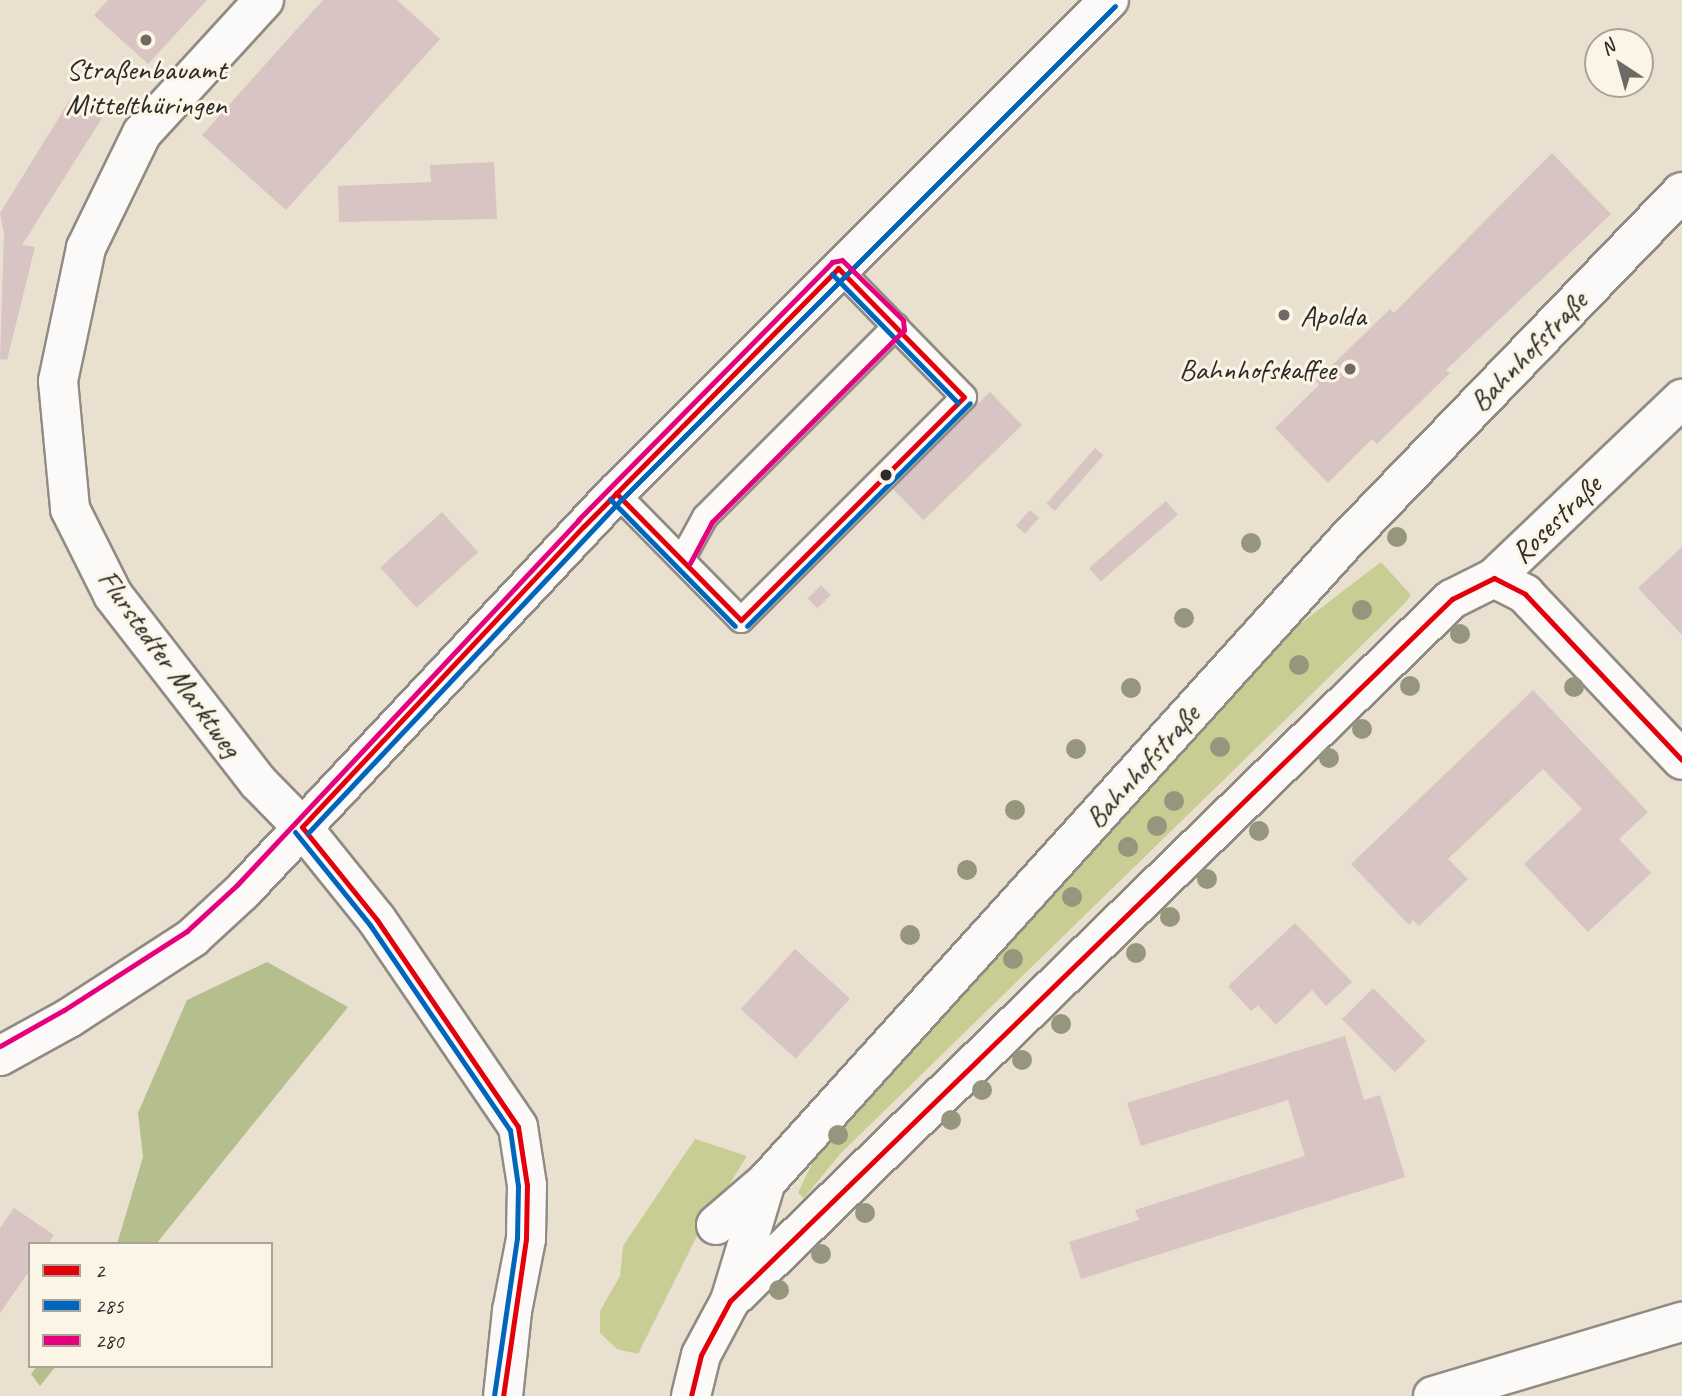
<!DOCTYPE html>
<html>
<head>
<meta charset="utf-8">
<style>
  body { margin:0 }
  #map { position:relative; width:1682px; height:1396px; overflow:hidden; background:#eae0d0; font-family:Caveat,sans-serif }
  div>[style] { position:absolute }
  .green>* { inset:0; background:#c7cd93 }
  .forest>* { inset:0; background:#b4bf8d }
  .building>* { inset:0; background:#d7c4c3; transform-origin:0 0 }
  .roads { filter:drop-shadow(2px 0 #908b83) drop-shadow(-2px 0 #908b83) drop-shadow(0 2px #908b83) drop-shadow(0 -2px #908b83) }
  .lane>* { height:24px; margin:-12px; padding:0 12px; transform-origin:12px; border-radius:12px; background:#fcfaf8 }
  .street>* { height:38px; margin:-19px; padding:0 19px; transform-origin:19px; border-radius:19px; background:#fcfaf8 }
  .secondary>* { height:38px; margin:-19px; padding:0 19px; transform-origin:19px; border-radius:19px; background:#fcfaf8 }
  .bus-1>* { height:5px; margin:-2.5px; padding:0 2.5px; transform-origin:2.5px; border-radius:2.5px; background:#e3000b }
  .bus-2>* { height:5px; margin:-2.5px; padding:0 2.5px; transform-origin:2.5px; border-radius:2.5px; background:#0065bd }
  .bus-3>* { height:5px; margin:-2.5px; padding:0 2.5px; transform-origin:2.5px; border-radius:2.5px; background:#e5007d }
  .trees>* { width:20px; height:20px; margin:-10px; border-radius:50%; background:#96957e }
  .dots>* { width:19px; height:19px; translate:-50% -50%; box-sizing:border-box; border:4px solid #fcf5e5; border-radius:50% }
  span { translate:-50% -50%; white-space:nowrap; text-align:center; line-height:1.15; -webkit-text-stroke:6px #fcf5e5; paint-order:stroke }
  .poi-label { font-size:30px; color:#2b2b2b }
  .left { translate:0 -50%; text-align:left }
  .right { translate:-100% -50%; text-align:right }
  .street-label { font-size:30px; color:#2b2b2b }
  .legend { position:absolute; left:28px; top:1242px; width:245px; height:126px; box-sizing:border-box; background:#fcf5e5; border:2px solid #a8a49b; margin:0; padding:9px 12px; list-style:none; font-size:21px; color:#2b2b2b }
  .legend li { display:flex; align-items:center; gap:14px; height:35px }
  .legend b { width:35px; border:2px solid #a8a49b }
  .north { position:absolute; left:1584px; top:28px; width:70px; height:70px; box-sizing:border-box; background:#fcf5e5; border:2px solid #a8a49b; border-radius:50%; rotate:324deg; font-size:19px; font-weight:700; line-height:28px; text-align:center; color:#2b2b2b }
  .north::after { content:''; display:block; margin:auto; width:24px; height:32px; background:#6e6a65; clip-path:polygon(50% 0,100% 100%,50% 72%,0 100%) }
</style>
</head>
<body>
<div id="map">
  <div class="green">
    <div style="clip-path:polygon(1381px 562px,1411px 595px,1405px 603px,841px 1153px,804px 1198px,798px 1193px,828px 1130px,1287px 634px)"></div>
    <div style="clip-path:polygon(695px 1139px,747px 1156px,696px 1238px,638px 1354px,617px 1349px,600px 1333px,600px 1311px,620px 1276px,623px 1246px)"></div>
  </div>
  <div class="forest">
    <div style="clip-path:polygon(267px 962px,348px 1007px,156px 1244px,117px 1244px,143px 1157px,138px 1113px,187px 1000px)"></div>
    <div style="clip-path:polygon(37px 1366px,56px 1366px,40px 1386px,31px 1374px)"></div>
  </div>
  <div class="building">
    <div style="clip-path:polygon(108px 0,207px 0,148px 64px,94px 15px)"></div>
    <div style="clip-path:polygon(323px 0,397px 0,440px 39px,286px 210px,202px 135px)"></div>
    <div style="clip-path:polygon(71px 98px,102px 118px,22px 245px,35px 247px,7px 360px,0 359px,4px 234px,0 213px)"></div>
    <div style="clip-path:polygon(1552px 153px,1611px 214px,1446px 370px,1450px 373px,1377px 444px,1372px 439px,1328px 483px,1275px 428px,1319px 385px,1316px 381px,1390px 309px,1394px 313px)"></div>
    <div style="clip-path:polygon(494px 162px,497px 219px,339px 222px,338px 186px,431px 182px,430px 165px)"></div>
    <div style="left:990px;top:392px;width:46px;height:137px;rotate:46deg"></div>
    <div style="left:1095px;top:448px;width:11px;height:74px;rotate:41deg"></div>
    <div style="left:1166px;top:501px;width:18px;height:102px;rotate:49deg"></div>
    <div style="left:1030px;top:510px;width:12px;height:21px;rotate:42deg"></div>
    <div style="left:442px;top:512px;width:54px;height:83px;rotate:48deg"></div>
    <div style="clip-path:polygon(1682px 547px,1682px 635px,1638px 588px)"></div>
    <div style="left:821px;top:585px;width:14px;height:19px;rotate:45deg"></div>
    <div style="clip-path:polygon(1533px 690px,1648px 812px,1619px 839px,1651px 873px,1588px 932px,1524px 864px,1582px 809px,1543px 769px,1448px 859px,1468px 879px,1419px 926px,1413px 920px,1409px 925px,1351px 864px)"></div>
    <div style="clip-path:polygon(1295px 923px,1352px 982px,1326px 1006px,1312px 990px,1276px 1025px,1258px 1005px,1251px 1011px,1228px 986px)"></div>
    <div style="left:795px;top:949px;width:74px;height:81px;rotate:42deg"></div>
    <div style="left:1373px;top:988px;width:75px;height:44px;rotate:45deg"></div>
    <div style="clip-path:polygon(1345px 1036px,1364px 1100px,1380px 1095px,1405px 1177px,1081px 1279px,1069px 1242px,1139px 1220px,1135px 1210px,1305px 1156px,1288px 1100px,1141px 1146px,1127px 1103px)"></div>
    <div style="clip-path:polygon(14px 1208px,54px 1235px,48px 1244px,30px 1244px,30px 1270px,0 1313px,0 1228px)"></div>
  </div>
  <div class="roads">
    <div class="lane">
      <div style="left:616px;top:493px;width:178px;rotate:45.5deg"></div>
      <div style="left:741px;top:620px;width:315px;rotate:-45deg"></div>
      <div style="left:964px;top:397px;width:180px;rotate:-134.3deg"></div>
      <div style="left:682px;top:559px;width:48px;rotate:-61.3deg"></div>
      <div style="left:705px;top:517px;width:270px;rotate:-45deg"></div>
    </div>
    <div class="street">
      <div style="left:264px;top:0;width:180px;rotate:132.5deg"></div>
      <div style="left:142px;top:133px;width:128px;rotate:116deg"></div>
      <div style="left:86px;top:248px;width:136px;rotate:101.9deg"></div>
      <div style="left:58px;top:381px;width:129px;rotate:84.6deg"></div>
      <div style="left:70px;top:509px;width:96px;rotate:63.4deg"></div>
      <div style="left:113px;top:595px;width:237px;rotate:52.2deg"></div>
      <div style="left:258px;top:782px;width:63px;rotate:45.6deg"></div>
      <div style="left:1494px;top:578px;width:260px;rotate:-43.6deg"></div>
      <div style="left:716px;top:1225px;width:66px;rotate:-40.7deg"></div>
      <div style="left:730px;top:1301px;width:124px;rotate:-73.2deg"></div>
      <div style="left:766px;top:1182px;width:862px;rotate:-47.87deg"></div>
      <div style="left:1344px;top:543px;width:487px;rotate:-46.1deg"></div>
      <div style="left:1433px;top:1396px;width:260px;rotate:-16.6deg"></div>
    </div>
    <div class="secondary">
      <div style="left:302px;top:827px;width:119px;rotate:51.1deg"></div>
      <div style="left:377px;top:920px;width:250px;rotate:55.7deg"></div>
      <div style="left:518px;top:1127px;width:59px;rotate:81.2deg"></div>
      <div style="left:527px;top:1185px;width:54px;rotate:91.1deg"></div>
      <div style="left:526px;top:1239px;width:73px;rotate:101deg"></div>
      <div style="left:512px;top:1311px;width:85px;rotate:96deg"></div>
      <div style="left:0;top:1056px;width:79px;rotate:-28.8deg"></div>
      <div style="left:69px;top:1018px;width:147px;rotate:-33deg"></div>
      <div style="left:192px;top:938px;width:69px;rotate:-42.7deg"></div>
      <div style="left:243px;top:891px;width:545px;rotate:-46.86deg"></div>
      <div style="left:616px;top:493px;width:697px;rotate:-45deg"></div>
      <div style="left:691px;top:1396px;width:42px;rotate:-76.3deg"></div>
      <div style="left:701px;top:1355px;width:61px;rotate:-61.8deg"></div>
      <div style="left:730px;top:1301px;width:1007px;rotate:-44.2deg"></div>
      <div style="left:1452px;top:599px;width:47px;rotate:-26.6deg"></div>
      <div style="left:1494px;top:578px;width:35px;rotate:27deg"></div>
      <div style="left:1525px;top:594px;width:228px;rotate:46.6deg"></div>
    </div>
  </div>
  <div class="bus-1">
    <div style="left:838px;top:268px;width:180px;rotate:45.7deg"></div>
    <div style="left:616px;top:493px;width:178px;rotate:45.5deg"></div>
    <div style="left:1494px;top:578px;width:35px;rotate:27deg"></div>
    <div style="left:1525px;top:594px;width:228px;rotate:46.6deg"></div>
    <div style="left:741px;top:620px;width:315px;rotate:-45deg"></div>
    <div style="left:302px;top:827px;width:412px;rotate:-46.9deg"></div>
    <div style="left:584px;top:526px;width:362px;rotate:-45.4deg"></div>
    <div style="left:302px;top:827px;width:119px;rotate:51.1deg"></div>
    <div style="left:377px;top:920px;width:250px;rotate:55.7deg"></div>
    <div style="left:518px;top:1127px;width:59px;rotate:81.2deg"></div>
    <div style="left:527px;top:1185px;width:54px;rotate:91.1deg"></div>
    <div style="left:526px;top:1239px;width:159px;rotate:98.3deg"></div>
    <div style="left:691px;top:1396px;width:42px;rotate:-76.3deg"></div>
    <div style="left:701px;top:1355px;width:61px;rotate:-61.8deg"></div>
    <div style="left:730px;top:1301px;width:1007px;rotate:-44.2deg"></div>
    <div style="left:1452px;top:599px;width:47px;rotate:-26.6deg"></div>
  </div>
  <div class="bus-2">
    <div style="left:832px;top:274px;width:180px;rotate:45.7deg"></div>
    <div style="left:610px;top:499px;width:178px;rotate:45.5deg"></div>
    <div style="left:747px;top:626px;width:315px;rotate:-45deg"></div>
    <div style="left:295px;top:832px;width:119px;rotate:51.1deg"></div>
    <div style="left:370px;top:925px;width:248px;rotate:55.7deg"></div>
    <div style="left:510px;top:1130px;width:57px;rotate:81.9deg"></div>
    <div style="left:518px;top:1186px;width:52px;rotate:91.1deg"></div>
    <div style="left:517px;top:1238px;width:159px;rotate:98.3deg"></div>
    <div style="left:308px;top:833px;width:458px;rotate:-46.8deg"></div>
    <div style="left:622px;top:499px;width:697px;rotate:-45deg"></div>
  </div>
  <div class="bus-3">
    <div style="left:0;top:1046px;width:73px;rotate:-29.4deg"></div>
    <div style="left:64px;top:1010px;width:146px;rotate:-32.7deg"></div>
    <div style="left:187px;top:931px;width:68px;rotate:-42.6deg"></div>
    <div style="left:237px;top:885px;width:500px;rotate:-46.9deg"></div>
    <div style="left:578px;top:520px;width:362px;rotate:-45.4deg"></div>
    <div style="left:832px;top:262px;width:10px;rotate:-11deg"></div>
    <div style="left:842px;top:260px;width:86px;rotate:44.5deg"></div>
    <div style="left:903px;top:320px;width:10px;rotate:84deg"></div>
    <div style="left:904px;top:330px;width:272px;rotate:135deg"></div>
    <div style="left:712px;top:522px;width:47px;rotate:118.2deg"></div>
  </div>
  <div class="trees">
    <div style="left:1397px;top:537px"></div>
    <div style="left:1251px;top:543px"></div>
    <div style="left:1362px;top:610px"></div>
    <div style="left:1184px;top:618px"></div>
    <div style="left:1460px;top:634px"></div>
    <div style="left:1299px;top:665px"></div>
    <div style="left:1410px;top:686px"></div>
    <div style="left:1574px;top:687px"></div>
    <div style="left:1131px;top:688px"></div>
    <div style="left:1362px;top:729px"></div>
    <div style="left:1220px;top:747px"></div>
    <div style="left:1076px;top:749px"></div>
    <div style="left:1329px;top:758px"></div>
    <div style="left:1174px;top:801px"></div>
    <div style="left:1015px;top:810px"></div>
    <div style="left:1157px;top:826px"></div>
    <div style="left:1259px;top:831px"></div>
    <div style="left:1128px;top:847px"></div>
    <div style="left:967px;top:870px"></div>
    <div style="left:1207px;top:879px"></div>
    <div style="left:1072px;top:897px"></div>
    <div style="left:1170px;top:917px"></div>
    <div style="left:910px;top:935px"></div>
    <div style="left:1136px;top:953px"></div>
    <div style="left:1013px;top:959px"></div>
    <div style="left:1061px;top:1024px"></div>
    <div style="left:1022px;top:1060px"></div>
    <div style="left:982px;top:1090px"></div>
    <div style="left:951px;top:1120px"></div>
    <div style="left:838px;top:1135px"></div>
    <div style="left:865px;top:1213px"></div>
    <div style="left:821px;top:1254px"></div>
    <div style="left:779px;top:1290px"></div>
  </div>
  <div class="dots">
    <div style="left:146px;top:40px;background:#6e6a65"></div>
    <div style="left:1284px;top:315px;background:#6e6a65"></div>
    <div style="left:1350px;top:369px;background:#6e6a65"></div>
    <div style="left:886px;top:475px;background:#2b2b2b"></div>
  </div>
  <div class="poi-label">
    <span style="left:146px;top:86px">Straßenbauamt<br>Mittelthüringen</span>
    <span class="left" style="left:1300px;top:315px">Apolda</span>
    <span class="right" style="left:1336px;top:369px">Bahnhofskaffee</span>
  </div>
  <div class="street-label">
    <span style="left:1528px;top:351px;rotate:-46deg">Bahnhofstraße</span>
    <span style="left:1556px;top:519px;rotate:-44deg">Rosestraße</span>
    <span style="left:170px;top:663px;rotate:54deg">Flurstedter Marktweg</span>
    <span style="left:1142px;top:766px;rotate:-48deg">Bahnhofstraße</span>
  </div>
  <ul class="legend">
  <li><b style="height:9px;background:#e3000b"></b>2</li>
  <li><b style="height:9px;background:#0065bd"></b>285</li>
  <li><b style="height:9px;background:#e5007d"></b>280</li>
  </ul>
  <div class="north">N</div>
</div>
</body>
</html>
